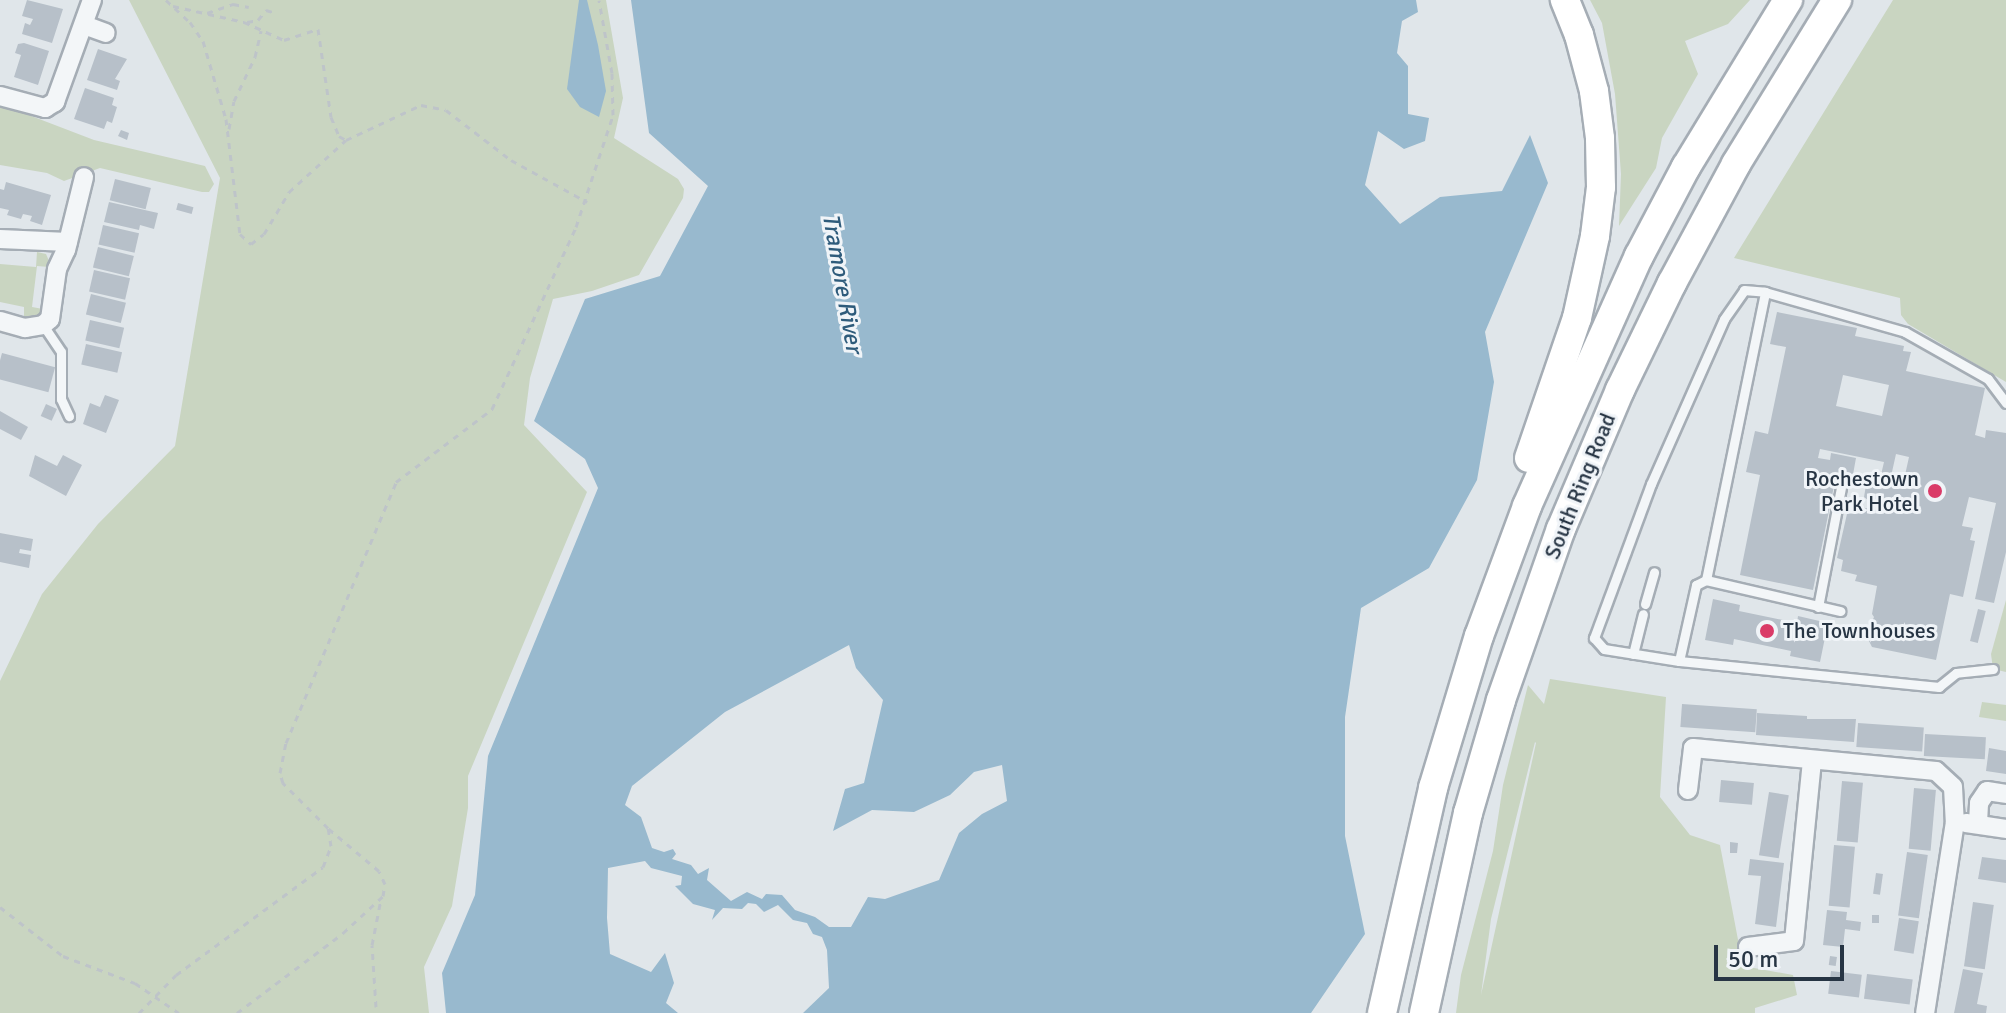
<!DOCTYPE html>
<html>
<head>
<meta charset="utf-8">
<style>
  body { margin:0 }
  #map { position:relative; width:2006px; height:1013px; overflow:hidden; background:#e0e6ea; font-family:Signika,sans-serif }
  div>[style] { position:absolute }
  .green>* { inset:0; background:#c9d5c1 }
  .water>* { inset:0; background:#98b9ce }
  .building>* { inset:0; background:#b7c0c9; transform-origin:0 0 }
  .path>* { height:3px; margin-top:-1.5px; transform-origin:0; background:repeating-linear-gradient(90deg,#bec4c9 0 6px,transparent 0 12px) }
  .roads { filter:drop-shadow(2px 0 #a5adb5) drop-shadow(-2px 0 #a5adb5) drop-shadow(0 2px #a5adb5) drop-shadow(0 -2px #a5adb5) }
  .service>* { height:9px; margin:-4.5px; padding:0 4.5px; transform-origin:4.5px; border-radius:4.5px; background:#f3f6f8 }
  .minor>* { height:18px; margin:-9px; padding:0 9px; transform-origin:9px; border-radius:9px; background:#f3f6f8 }
  .trunk>* { height:28px; margin:-14px; padding:0 14px; transform-origin:14px; border-radius:14px; background:#fff }
  .dots>* { width:22px; height:22px; translate:-50% -50%; box-sizing:border-box; border:4px solid #f0f4f8; border-radius:50% }
  span { translate:-50% -50%; white-space:nowrap; text-align:center; line-height:1.15; -webkit-text-stroke:6px #f0f4f8; paint-order:stroke }
  .poi-label { font-size:22px; color:#273544 }
  .right { translate:-100% -50%; text-align:right }
  .left { translate:0 -50%; text-align:left }
  .street-label { font-size:22px; color:#273544 }
  .water-label { font-size:24px; color:#2e5b7b; font-style:italic }
  .scale { position:absolute; left:1714px; top:945px; width:130px; height:36px; box-sizing:border-box; border:4px solid #273544; border-top:0; padding-left:10px; font-size:24px; line-height:28px; white-space:nowrap; color:#273544; -webkit-text-stroke:6px #f0f4f8; paint-order:stroke }
</style>
</head>
<body>
<div id="map">
  <div class="green">
    <div style="clip-path:polygon(129px 0,606px 0,623px 98px,614px 138px,678px 179px,684px 189px,683px 198px,639px 275px,592px 291px,553px 299px,530px 378px,524px 425px,587px 492px,468px 776px,468px 808px,452px 906px,424px 967px,429px 1013px,0 1013px,0 681px,42px 594px,98px 524px,175px 446px,220px 178px)"></div>
    <div style="clip-path:polygon(1590px 0,1750px 0,1728px 24px,1685px 41px,1698px 74px,1662px 138px,1656px 168px,1619px 226px,1621px 174px,1615px 94px,1602px 23px)"></div>
    <div style="clip-path:polygon(1893px 0,2006px 0,2006px 382px,1908px 324px,1901px 315px,1900px 298px,1734px 258px)"></div>
    <div style="clip-path:polygon(0 104px,94px 140px,205px 166px,214px 184px,209px 192px,202px 192px,100px 168px,64px 181px,47px 173px,0 165px)"></div>
    <div style="clip-path:polygon(37px 252px,46px 254px,50px 263px,49px 267px,37px 266px,32px 307px,43px 309px,42px 315px,24px 319px,24px 307px,0 302px,0 264px,36px 267px)"></div>
    <div style="clip-path:polygon(2006px 600px,2006px 672px,1993px 669px,1991px 654px)"></div>
    <div style="clip-path:polygon(evenodd,1550px 679px,1666px 697px,1660px 797px,1690px 835px,1720px 845px,1743px 966px,1793px 975px,1797px 995px,1755px 1008px,1755px 1013px,1456px 1013px,1461px 975px,1493px 851px,1503px 785px,1528px 685px,1544px 704px,1550px 679px,1535px 742px,1536px 743px,1481px 995px,1491px 919px,1535px 742px)"></div>
    <div style="clip-path:polygon(1982px 702px,2006px 705px,2006px 721px,1979px 717px)"></div>
  </div>
  <div class="water">
    <div style="clip-path:polygon(579px 0,587px 0,598px 45px,606px 91px,599px 117px,580px 107px,567px 89px)"></div>
    <div style="clip-path:polygon(evenodd,631px 0,1416px 0,1418px 12px,1402px 21px,1397px 53px,1408px 66px,1408px 114px,1429px 118px,1425px 141px,1404px 149px,1378px 131px,1365px 185px,1400px 224px,1440px 197px,1502px 191px,1530px 135px,1548px 183px,1485px 332px,1494px 382px,1477px 480px,1429px 568px,1361px 608px,1345px 717px,1345px 836px,1365px 934px,1311px 1013px,803px 1013px,829px 988px,827px 950px,822px 937px,813px 934px,807px 923px,793px 920px,778px 905px,764px 912px,756px 904px,748px 903px,742px 909px,723px 908px,712px 920px,715px 910px,693px 904px,675px 886px,681px 885px,682px 876px,651px 868px,645px 861px,608px 868px,607px 918px,610px 954px,651px 972px,665px 953px,674px 983px,666px 1003px,678px 1013px,446px 1013px,442px 973px,475px 895px,488px 756px,598px 488px,585px 459px,534px 421px,585px 299px,660px 276px,708px 186px,649px 133px,631px 0,849px 645px,856px 668px,883px 700px,864px 783px,845px 789px,833px 831px,872px 810px,914px 812px,950px 795px,974px 772px,1002px 765px,1007px 801px,982px 814px,959px 833px,939px 880px,885px 899px,868px 897px,851px 927px,829px 927px,815px 917px,795px 910px,782px 895px,766px 894px,762px 899px,747px 892px,731px 901px,707px 880px,709px 868px,698px 874px,691px 865px,672px 859px,676px 854px,673px 849px,664px 852px,652px 848px,641px 817px,625px 805px,632px 786px,725px 712px,849px 645px)"></div>
  </div>
  <div class="building">
    <div style="clip-path:polygon(27px 0,63px 9px,52px 43px,22px 34px,25px 23px,30px 25px,33px 19px,22px 16px)"></div>
    <div style="clip-path:polygon(24px 43px,49px 51px,38px 85px,14px 77px,21px 55px,15px 53px,18px 44px)"></div>
    <div style="clip-path:polygon(98px 49px,127px 59px,115px 79px,120px 81px,117px 90px,87px 80px)"></div>
    <div style="clip-path:polygon(85px 88px,114px 98px,112px 105px,117px 107px,112px 123px,107px 121px,104px 129px,74px 119px)"></div>
    <div style="clip-path:polygon(121px 130px,129px 133px,127px 140px,118px 136px)"></div>
    <div style="left:115px;top:179px;width:37px;height:22px;rotate:14deg"></div>
    <div style="clip-path:polygon(6px 182px,51px 195px,42px 225px,30px 221px,32px 216px,23px 214px,21px 219px,7px 215px,9px 210px,0 208px,0 189px,4px 190px)"></div>
    <div style="clip-path:polygon(109px 202px,158px 213px,154px 229px,140px 225px,139px 230px,104px 222px)"></div>
    <div style="left:178px;top:203px;width:16px;height:7px;rotate:15deg"></div>
    <div style="left:103px;top:225px;width:37px;height:20px;rotate:13deg"></div>
    <div style="left:98px;top:247px;width:37px;height:21px;rotate:14deg"></div>
    <div style="left:94px;top:270px;width:37px;height:22px;rotate:13deg"></div>
    <div style="left:91px;top:294px;width:36px;height:21px;rotate:14deg"></div>
    <div style="clip-path:polygon(evenodd,1777px 312px,1857px 328px,1855px 336px,1904px 346px,1903px 351px,1911px 352px,1906px 371px,1985px 388px,1975px 435px,1985px 438px,1986px 430px,2006px 433px,2006px 552px,1994px 603px,1975px 599px,1996px 503px,1969px 497px,1962px 526px,1973px 528px,1970px 540px,1975px 541px,1963px 597px,1950px 594px,1936px 660px,1872px 647px,1866px 635px,1874px 617px,1872px 614px,1877px 586px,1855px 581px,1857px 575px,1841px 571px,1843px 560px,1837px 558px,1849px 505px,1882px 511px,1864px 497px,1866px 485px,1880px 479px,1884px 462px,1820px 449px,1818px 458px,1830px 460px,1831px 453px,1856px 458px,1852px 480px,1836px 476px,1813px 590px,1740px 575px,1760px 475px,1746px 472px,1755px 431px,1768px 434px,1786px 347px,1770px 344px,1777px 312px,1843px 375px,1889px 385px,1882px 416px,1836px 406px,1843px 375px,1777px 312px,1896px 454px,1909px 457px,1903px 484px,1890px 481px,1896px 454px)"></div>
    <div style="left:90px;top:320px;width:35px;height:21px;rotate:13deg"></div>
    <div style="left:86px;top:344px;width:37px;height:21px;rotate:13deg"></div>
    <div style="left:2px;top:353px;width:55px;height:26px;rotate:15deg"></div>
    <div style="clip-path:polygon(105px 395px,119px 400px,106px 433px,83px 424px,90px 403px,100px 407px)"></div>
    <div style="left:46px;top:404px;width:12px;height:13px;rotate:24deg"></div>
    <div style="clip-path:polygon(0 411px,28px 427px,21px 440px,0 429px)"></div>
    <div style="clip-path:polygon(35px 455px,57px 466px,63px 455px,82px 465px,66px 496px,29px 476px)"></div>
    <div style="clip-path:polygon(0 533px,33px 539px,31px 551px,20px 549px,19px 553px,31px 555px,29px 568px,0 562px)"></div>
    <div style="clip-path:polygon(1713px 599px,1740px 605px,1739px 611px,1797px 623px,1798px 616px,1828px 623px,1820px 662px,1790px 656px,1791px 651px,1734px 639px,1733px 645px,1705px 640px)"></div>
    <div style="left:1978px;top:609px;width:8px;height:33px;rotate:14deg"></div>
    <div style="left:1682px;top:704px;width:75px;height:23px;rotate:4deg"></div>
    <div style="clip-path:polygon(1757px 713px,1807px 716px,1807px 719px,1856px 719px,1854px 742px,1756px 735px)"></div>
    <div style="left:1858px;top:723px;width:66px;height:24px;rotate:4deg"></div>
    <div style="left:1925px;top:734px;width:61px;height:22px;rotate:3deg"></div>
    <div style="clip-path:polygon(1989px 748px,2006px 751px,2006px 774px,1986px 771px)"></div>
    <div style="left:1721px;top:780px;width:33px;height:22px;rotate:5deg"></div>
    <div style="left:1842px;top:781px;width:21px;height:60px;rotate:5deg"></div>
    <div style="left:1914px;top:788px;width:22px;height:61px;rotate:5deg"></div>
    <div style="left:1769px;top:792px;width:20px;height:64px;rotate:9deg"></div>
    <div style="clip-path:polygon(1730px 842px,1738px 843px,1737px 853px,1730px 853px)"></div>
    <div style="left:1834px;top:845px;width:21px;height:61px;rotate:5deg"></div>
    <div style="left:1907px;top:852px;width:21px;height:64px;rotate:8deg"></div>
    <div style="clip-path:polygon(1982px 857px,2006px 860px,2006px 883px,1978px 879px)"></div>
    <div style="clip-path:polygon(1750px 859px,1784px 863px,1776px 927px,1755px 924px,1761px 876px,1748px 875px)"></div>
    <div style="left:1876px;top:873px;width:7px;height:21px;rotate:8deg"></div>
    <div style="left:1973px;top:902px;width:21px;height:65px;rotate:8deg"></div>
    <div style="clip-path:polygon(1827px 910px,1847px 912px,1846px 920px,1861px 922px,1860px 931px,1845px 929px,1843px 947px,1823px 945px)"></div>
    <div style="left:1872px;top:915px;width:7px;height:8px"></div>
    <div style="left:1899px;top:918px;width:20px;height:33px;rotate:9deg"></div>
    <div style="left:1830px;top:956px;width:7px;height:9px;rotate:8deg"></div>
    <div style="clip-path:polygon(1963px 969px,1983px 973px,1977px 1004px,1987px 1006px,1986px 1013px,1954px 1013px)"></div>
    <div style="left:1831px;top:971px;width:31px;height:23px;rotate:7deg"></div>
    <div style="left:1867px;top:974px;width:46px;height:25px;rotate:7deg"></div>
  </div>
  <div class="path">
    <div style="left:166px;top:0;width:33px;rotate:43deg"></div>
    <div style="left:190px;top:22px;width:23px;rotate:56deg"></div>
    <div style="left:203px;top:41px;width:81px;rotate:73.6deg"></div>
    <div style="left:226px;top:119px;width:116px;rotate:83.1deg"></div>
    <div style="left:240px;top:234px;width:15px;rotate:42deg"></div>
    <div style="left:251px;top:244px;width:16px;rotate:-38deg"></div>
    <div style="left:264px;top:234px;width:49px;rotate:-59.2deg"></div>
    <div style="left:289px;top:192px;width:77px;rotate:-42.4deg"></div>
    <div style="left:346px;top:140px;width:83px;rotate:-25deg"></div>
    <div style="left:421px;top:105px;width:25px;rotate:11deg"></div>
    <div style="left:446px;top:110px;width:82px;rotate:37.6deg"></div>
    <div style="left:511px;top:160px;width:87px;rotate:28.9deg"></div>
    <div style="left:173px;top:6px;width:73px;rotate:12.7deg"></div>
    <div style="left:244px;top:22px;width:44px;rotate:24.2deg"></div>
    <div style="left:284px;top:40px;width:36px;rotate:-18deg"></div>
    <div style="left:318px;top:29px;width:89px;rotate:81.6deg"></div>
    <div style="left:331px;top:117px;width:21px;rotate:67deg"></div>
    <div style="left:339px;top:136px;width:8px;rotate:30deg"></div>
    <div style="left:207px;top:13px;width:28px;rotate:-19deg"></div>
    <div style="left:233px;top:4px;width:16px;rotate:11deg"></div>
    <div style="left:247px;top:22px;width:11px;rotate:-10deg"></div>
    <div style="left:258px;top:20px;width:13px;rotate:-51deg"></div>
    <div style="left:266px;top:10px;width:10px;rotate:17deg"></div>
    <div style="left:229px;top:129px;width:28px;rotate:-80deg"></div>
    <div style="left:234px;top:101px;width:49px;rotate:-64.5deg"></div>
    <div style="left:255px;top:57px;width:27px;rotate:-77deg"></div>
    <div style="left:0;top:907px;width:80px;rotate:37.9deg"></div>
    <div style="left:63px;top:956px;width:77px;rotate:20.6deg"></div>
    <div style="left:135px;top:983px;width:53px;rotate:34.3deg"></div>
    <div style="left:376px;top:1007px;width:62px;rotate:-93.7deg"></div>
    <div style="left:372px;top:945px;width:47px;rotate:-78.9deg"></div>
    <div style="left:139px;top:1013px;width:53px;rotate:-45.8deg"></div>
    <div style="left:176px;top:975px;width:182px;rotate:-36.3deg"></div>
    <div style="left:323px;top:867px;width:22px;rotate:-69deg"></div>
    <div style="left:331px;top:846px;width:18px;rotate:-99deg"></div>
    <div style="left:328px;top:828px;width:64px;rotate:-135deg"></div>
    <div style="left:283px;top:783px;width:10px;rotate:-107deg"></div>
    <div style="left:280px;top:773px;width:31px;rotate:-79deg"></div>
    <div style="left:286px;top:743px;width:283px;rotate:-67.1deg"></div>
    <div style="left:396px;top:482px;width:121px;rotate:-37.2deg"></div>
    <div style="left:492px;top:409px;width:200px;rotate:-65.2deg"></div>
    <div style="left:576px;top:227px;width:118px;rotate:-71.7deg"></div>
    <div style="left:613px;top:115px;width:42px;rotate:-91.4deg"></div>
    <div style="left:612px;top:73px;width:74px;rotate:-100.1deg"></div>
    <div style="left:237px;top:1013px;width:133px;rotate:-37deg"></div>
    <div style="left:343px;top:933px;width:54px;rotate:-42.8deg"></div>
    <div style="left:383px;top:896px;width:12px;rotate:-81deg"></div>
    <div style="left:385px;top:884px;width:14px;rotate:-115deg"></div>
    <div style="left:379px;top:871px;width:67px;rotate:-139.9deg"></div>
  </div>
  <div class="roads">
    <div class="service">
      <div style="left:43px;top:325px;width:32px;rotate:56deg"></div>
      <div style="left:61px;top:352px;width:47px;rotate:90deg"></div>
      <div style="left:61px;top:399px;width:19px;rotate:65deg"></div>
      <div style="left:1706px;top:580px;width:294px;rotate:-78.4deg"></div>
      <div style="left:1645px;top:604px;width:33px;rotate:-74deg"></div>
      <div style="left:1818px;top:607px;width:121px;rotate:-79.1deg"></div>
      <div style="left:1633px;top:654px;width:41px;rotate:-76deg"></div>
      <div style="left:1679px;top:661px;width:78px;rotate:-77.4deg"></div>
      <div style="left:1696px;top:585px;width:11px;rotate:-27deg"></div>
      <div style="left:1706px;top:580px;width:138px;rotate:13deg"></div>
      <div style="left:1993px;top:669px;width:37px;rotate:174deg"></div>
      <div style="left:1956px;top:673px;width:22px;rotate:141deg"></div>
      <div style="left:1939px;top:687px;width:261px;rotate:-174.3deg"></div>
      <div style="left:1679px;top:661px;width:76px;rotate:-170.9deg"></div>
      <div style="left:1604px;top:649px;width:15px;rotate:-132deg"></div>
      <div style="left:1594px;top:638px;width:164px;rotate:-69.7deg"></div>
      <div style="left:1651px;top:484px;width:180px;rotate:-66.1deg"></div>
      <div style="left:1724px;top:319px;width:35px;rotate:-55deg"></div>
      <div style="left:1744px;top:290px;width:21px;rotate:5deg"></div>
      <div style="left:1765px;top:292px;width:146px;rotate:15.9deg"></div>
      <div style="left:1905px;top:332px;width:95px;rotate:29.5deg"></div>
      <div style="left:1988px;top:379px;width:30px;rotate:53deg"></div>
    </div>
    <div class="minor">
      <div style="left:84px;top:25px;width:23px;rotate:20deg"></div>
      <div style="left:0;top:96px;width:47px;rotate:14.9deg"></div>
      <div style="left:45px;top:108px;width:12px;rotate:-31deg"></div>
      <div style="left:55px;top:102px;width:109px;rotate:-70.1deg"></div>
      <div style="left:0;top:239px;width:68px;rotate:2.5deg"></div>
      <div style="left:0;top:321px;width:26px;rotate:16deg"></div>
      <div style="left:25px;top:328px;width:18px;rotate:-9deg"></div>
      <div style="left:43px;top:325px;width:9px;rotate:-41deg"></div>
      <div style="left:50px;top:319px;width:50px;rotate:-82deg"></div>
      <div style="left:57px;top:269px;width:21px;rotate:-65deg"></div>
      <div style="left:66px;top:250px;width:75px;rotate:-76.1deg"></div>
      <div style="left:1688px;top:790px;width:42px;rotate:-83.2deg"></div>
      <div style="left:1693px;top:748px;width:244px;rotate:5.4deg"></div>
      <div style="left:1936px;top:771px;width:23px;rotate:43deg"></div>
      <div style="left:1953px;top:787px;width:35px;rotate:87deg"></div>
      <div style="left:1955px;top:822px;width:193px;rotate:98.9deg"></div>
      <div style="left:1966px;top:823px;width:40px;rotate:8.5deg"></div>
      <div style="left:1978px;top:823px;width:20px;rotate:-87deg"></div>
      <div style="left:1979px;top:803px;width:14px;rotate:-56deg"></div>
      <div style="left:1987px;top:791px;width:19px;rotate:9deg"></div>
      <div style="left:1748px;top:947px;width:46px;rotate:-7.4deg"></div>
      <div style="left:1794px;top:941px;width:181px;rotate:-84.3deg"></div>
    </div>
    <div class="trunk">
      <div style="left:1529px;top:458px;width:148px;rotate:-71.1deg"></div>
      <div style="left:1577px;top:318px;width:84px;rotate:-77.6deg"></div>
      <div style="left:1595px;top:236px;width:49px;rotate:-83deg"></div>
      <div style="left:1601px;top:187px;width:49px;rotate:-91.2deg"></div>
      <div style="left:1600px;top:138px;width:47px;rotate:-97.3deg"></div>
      <div style="left:1594px;top:91px;width:58px;rotate:-105deg"></div>
      <div style="left:1579px;top:35px;width:38px;rotate:-112deg"></div>
      <div style="left:1382px;top:1013px;width:231px;rotate:-77.2deg"></div>
      <div style="left:1433px;top:788px;width:159px;rotate:-73.2deg"></div>
      <div style="left:1479px;top:636px;width:139px;rotate:-69.7deg"></div>
      <div style="left:1527px;top:506px;width:274px;rotate:-65.9deg"></div>
      <div style="left:1639px;top:256px;width:101px;rotate:-62.2deg"></div>
      <div style="left:1686px;top:167px;width:196px;rotate:-58.6deg"></div>
      <div style="left:1424px;top:1013px;width:205px;rotate:-77.6deg"></div>
      <div style="left:1468px;top:813px;width:118px;rotate:-73.7deg"></div>
      <div style="left:1501px;top:700px;width:181px;rotate:-70.7deg"></div>
      <div style="left:1561px;top:529px;width:151px;rotate:-67deg"></div>
      <div style="left:1620px;top:390px;width:119px;rotate:-64.1deg"></div>
      <div style="left:1672px;top:283px;width:135px;rotate:-61.7deg"></div>
      <div style="left:1736px;top:164px;width:193px;rotate:-58.4deg"></div>
    </div>
  </div>
  <div class="dots">
    <div style="left:1935px;top:491px;background:#da3b68"></div>
    <div style="left:1767px;top:631px;background:#da3b68"></div>
  </div>
  <div class="poi-label">
    <span class="right" style="left:1919px;top:491px">Rochestown<br>Park Hotel</span>
    <span class="left" style="left:1783px;top:631px">The Townhouses</span>
  </div>
  <div class="street-label">
    <span style="left:1580px;top:486px;rotate:-68deg">South Ring Road</span>
  </div>
  <div class="water-label">
    <span style="left:842px;top:283px;rotate:80deg">Tramore River</span>
  </div>
  <div class="scale">50 m</div>
</div>
</body>
</html>
